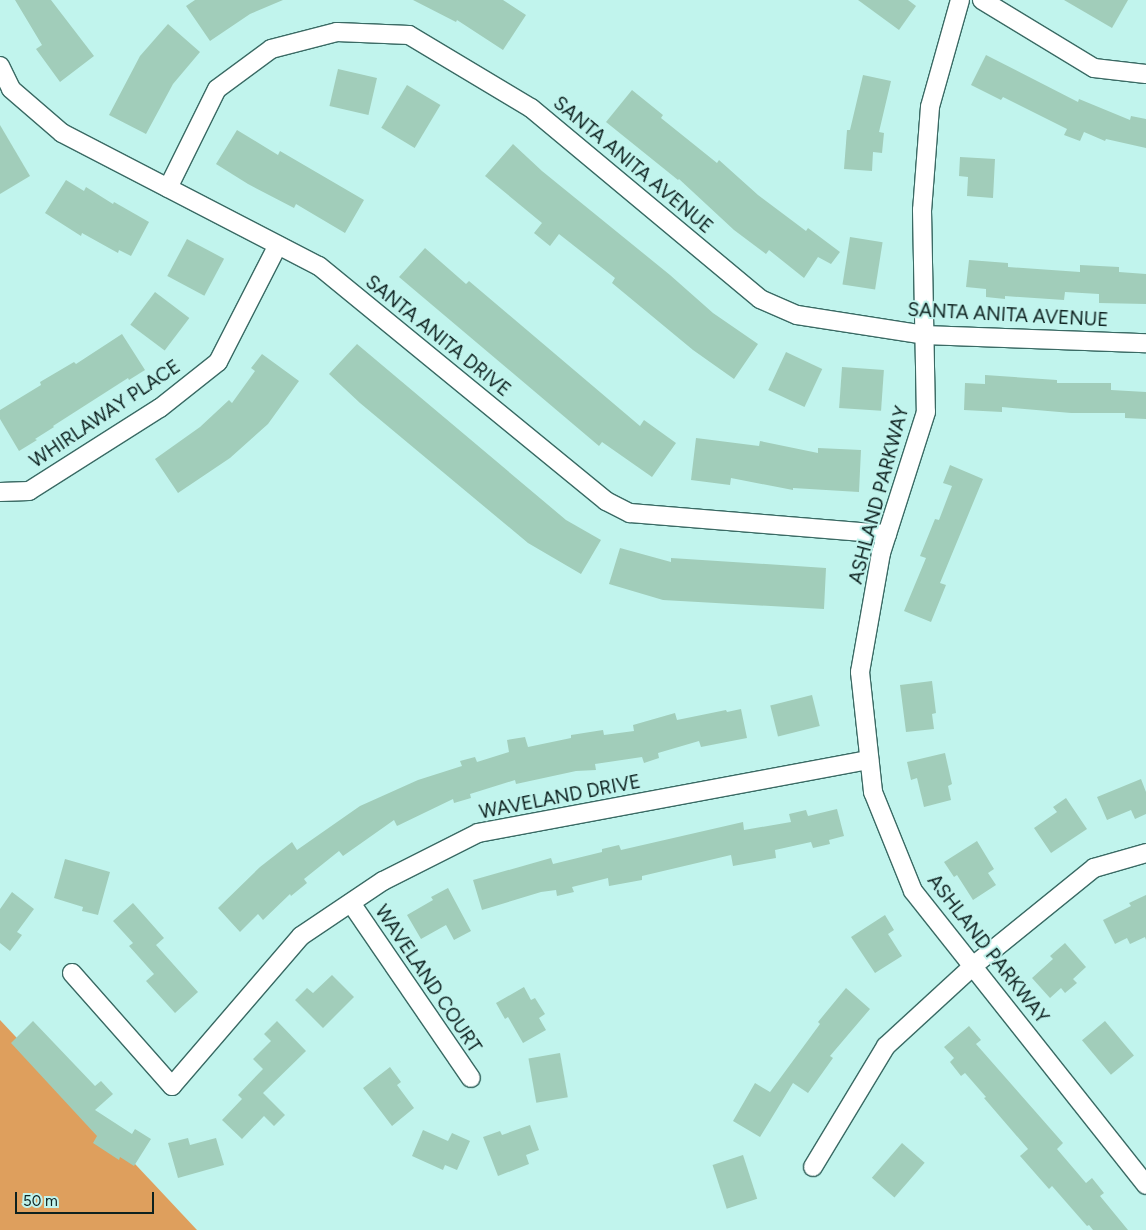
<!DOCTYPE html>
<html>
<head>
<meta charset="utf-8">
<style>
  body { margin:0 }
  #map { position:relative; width:1146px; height:1230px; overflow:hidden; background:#c1f4ed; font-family:Figtree,sans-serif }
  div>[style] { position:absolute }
  .forest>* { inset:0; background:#de9f5d }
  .building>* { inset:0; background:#a1cdba; transform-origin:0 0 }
  .roads { filter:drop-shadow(1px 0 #3a6a64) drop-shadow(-1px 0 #3a6a64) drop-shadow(0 1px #3a6a64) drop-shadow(0 -1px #3a6a64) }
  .street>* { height:18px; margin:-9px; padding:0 9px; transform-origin:9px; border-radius:9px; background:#fff }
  span { translate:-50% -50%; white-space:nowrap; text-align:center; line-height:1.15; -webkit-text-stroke:4px #c1f4ed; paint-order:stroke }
  .street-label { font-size:19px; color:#0d211f }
  .scale { position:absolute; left:15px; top:1192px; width:139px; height:22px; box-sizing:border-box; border:2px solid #0d211f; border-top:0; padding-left:6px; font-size:15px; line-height:18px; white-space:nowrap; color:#0d211f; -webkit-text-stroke:4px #c1f4ed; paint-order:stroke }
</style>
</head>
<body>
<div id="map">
  <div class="forest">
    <div style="clip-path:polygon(0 1020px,197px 1230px,0 1230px)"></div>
  </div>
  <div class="building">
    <div style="clip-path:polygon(15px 0,51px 0,94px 56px,60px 82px,36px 49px,42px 45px)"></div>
    <div style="clip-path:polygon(195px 0,283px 0,250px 14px,210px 41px,186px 6px)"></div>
    <div style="clip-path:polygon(413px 0,503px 0,526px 15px,503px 50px,457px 20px,456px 22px)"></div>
    <div style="clip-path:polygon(858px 0,908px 0,916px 6px,899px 30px)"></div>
    <div style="clip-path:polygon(1064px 0,1128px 0,1112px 28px)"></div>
    <div style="clip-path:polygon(168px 24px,200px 52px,173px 84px,146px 134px,109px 115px,140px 56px)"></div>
    <div style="clip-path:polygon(986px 55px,1078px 102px,1079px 99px,1130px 120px,1131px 116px,1146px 119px,1146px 148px,1106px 139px,1105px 141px,1084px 132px,1080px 141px,1064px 135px,1067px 129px,1003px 97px,1001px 100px,971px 85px)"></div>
    <div style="left:338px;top:69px;width:40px;height:38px;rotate:13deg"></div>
    <div style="clip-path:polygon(863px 75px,891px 81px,879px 132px,884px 133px,882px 153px,873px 152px,872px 171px,844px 169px,847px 130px,850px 130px)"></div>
    <div style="left:407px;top:85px;width:39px;height:50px;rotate:31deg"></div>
    <div style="clip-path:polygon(632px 90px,663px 115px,661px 118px,717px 163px,719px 160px,758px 195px,806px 231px,808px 228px,840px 252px,831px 264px,818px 257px,804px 278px,769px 250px,766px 254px,734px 230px,679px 179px,678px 180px,606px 122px)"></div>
    <div style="clip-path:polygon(0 125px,30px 176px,0 194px)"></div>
    <div style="clip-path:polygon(237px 130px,278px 155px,280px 151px,364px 200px,345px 233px,296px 204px,294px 208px,248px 184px,216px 164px)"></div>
    <div style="clip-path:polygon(513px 144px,542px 171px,670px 275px,713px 313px,758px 344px,734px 379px,693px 350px,612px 283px,615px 278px,559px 234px,550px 246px,534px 233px,542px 223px,485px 176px)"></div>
    <div style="clip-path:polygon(960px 157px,995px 159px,993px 198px,967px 196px,968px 177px,959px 176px)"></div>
    <div style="clip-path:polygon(66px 180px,84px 191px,86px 187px,113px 204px,114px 202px,149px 222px,131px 256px,119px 250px,118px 253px,82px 233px,81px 236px,45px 213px)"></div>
    <div style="left:850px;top:237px;width:33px;height:48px;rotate:9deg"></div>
    <div style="left:187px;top:239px;width:42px;height:42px;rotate:28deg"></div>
    <div style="clip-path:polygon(425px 248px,466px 284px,469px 281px,640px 426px,644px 420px,676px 443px,652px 477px,602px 442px,599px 446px,399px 277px)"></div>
    <div style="clip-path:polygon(969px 260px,1008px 263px,1008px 267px,1080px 272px,1080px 265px,1119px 267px,1119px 272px,1146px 274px,1146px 304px,1099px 303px,1099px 294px,1065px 292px,1064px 300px,1005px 296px,1005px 299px,986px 297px,986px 289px,966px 287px)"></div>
    <div style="left:155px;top:292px;width:43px;height:41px;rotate:37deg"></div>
    <div style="clip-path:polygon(122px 334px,145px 370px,129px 380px,128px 378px,53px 426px,54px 427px,35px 439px,37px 440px,19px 451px,0 419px,0 410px,41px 385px,40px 382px,74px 362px,76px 364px)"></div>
    <div style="clip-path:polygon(357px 344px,566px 520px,601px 540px,581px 574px,528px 543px,360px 403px,329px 374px)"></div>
    <div style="left:786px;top:352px;width:40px;height:42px;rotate:25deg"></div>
    <div style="clip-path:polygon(262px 354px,299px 381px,268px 424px,230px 458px,178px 493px,155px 459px,200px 427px,229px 400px,232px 403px,255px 371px,251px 368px)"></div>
    <div style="left:842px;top:367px;width:42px;height:41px;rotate:4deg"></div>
    <div style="clip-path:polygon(985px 375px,1057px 380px,1057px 383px,1111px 383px,1111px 390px,1146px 392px,1146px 419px,1125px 418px,1125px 413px,1071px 413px,1002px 407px,1002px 412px,964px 410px,965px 383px,985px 384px)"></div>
    <div style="clip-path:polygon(696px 438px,759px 446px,760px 441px,818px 453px,818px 448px,861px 450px,859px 492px,793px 488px,793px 490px,731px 478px,730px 485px,691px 480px)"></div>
    <div style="clip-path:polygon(950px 465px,983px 479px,940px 583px,946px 585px,931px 622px,904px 611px,926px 558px,920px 556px,935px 519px,939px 520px,952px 486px,943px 483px)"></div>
    <div style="clip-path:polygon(620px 548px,671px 562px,671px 558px,826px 568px,824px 609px,663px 600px,609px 584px)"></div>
    <div style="clip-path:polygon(932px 681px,936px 713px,932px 714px,934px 729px,906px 732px,900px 685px)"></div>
    <div style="left:812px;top:695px;width:32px;height:43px;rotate:76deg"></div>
    <div style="clip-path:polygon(741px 709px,747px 738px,701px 747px,699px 741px,658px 753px,659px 758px,644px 763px,642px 757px,595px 764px,596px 770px,576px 771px,516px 784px,515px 780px,470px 794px,471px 798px,454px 803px,453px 799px,397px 826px,394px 820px,343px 856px,339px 851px,304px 879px,307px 883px,291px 896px,290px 894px,263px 920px,258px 914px,240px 932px,218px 908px,260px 867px,292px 842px,297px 850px,360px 806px,418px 780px,462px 766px,460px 761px,475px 757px,477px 762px,509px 752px,507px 740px,525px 737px,528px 747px,571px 738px,571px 735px,603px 730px,604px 735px,634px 731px,633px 725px,675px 713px,677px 720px,726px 710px,727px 712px)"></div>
    <div style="clip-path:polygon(945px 753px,952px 784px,948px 786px,951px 800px,924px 807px,917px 778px,911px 780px,907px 762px)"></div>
    <div style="clip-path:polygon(1141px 779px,1146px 792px,1146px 814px,1135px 819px,1131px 810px,1107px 820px,1097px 797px)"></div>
    <div style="clip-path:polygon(1066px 798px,1087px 829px,1051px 853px,1034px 828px,1057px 812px,1053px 807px)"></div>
    <div style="clip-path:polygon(837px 809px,844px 836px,829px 840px,830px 844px,813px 848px,811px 842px,775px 850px,776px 858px,733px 866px,731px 855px,642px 876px,642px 880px,609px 886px,608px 878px,572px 887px,574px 892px,557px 896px,556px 890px,541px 892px,482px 910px,473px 880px,551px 858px,553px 864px,602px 852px,602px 849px,619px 845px,621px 850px,743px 822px,744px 830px,791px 822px,789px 814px,806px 810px,808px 816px)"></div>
    <div style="clip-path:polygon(977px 841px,994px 869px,988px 873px,996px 885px,973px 900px,957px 875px,954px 877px,944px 862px)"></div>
    <div style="clip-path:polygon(65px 859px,110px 872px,98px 915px,82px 911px,83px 907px,54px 898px)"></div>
    <div style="clip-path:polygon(448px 888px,471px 931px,454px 940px,446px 925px,421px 939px,407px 915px,433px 900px,431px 897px)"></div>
    <div style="clip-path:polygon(12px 892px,34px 909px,17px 932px,22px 935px,10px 951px,0 943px,0 909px)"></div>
    <div style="clip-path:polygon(1146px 895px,1146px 940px,1145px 937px,1130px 944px,1127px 938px,1115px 944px,1103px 920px,1131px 906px,1129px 903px)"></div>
    <div style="clip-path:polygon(133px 903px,164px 938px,156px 945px,198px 992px,175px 1013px,146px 981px,154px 974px,129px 946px,133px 943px,113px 921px)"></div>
    <div style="clip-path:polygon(885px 915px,894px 930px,888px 934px,902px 956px,875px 973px,851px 937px)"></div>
    <div style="clip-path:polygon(1065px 943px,1086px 967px,1073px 979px,1077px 983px,1065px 993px,1061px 988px,1050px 998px,1032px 978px,1053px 959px,1050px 956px)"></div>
    <div style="clip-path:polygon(332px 975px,354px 997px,323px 1028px,295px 1000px,307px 988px,313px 993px)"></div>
    <div style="clip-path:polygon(524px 987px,531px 1000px,535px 998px,545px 1014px,539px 1018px,546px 1030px,523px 1043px,508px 1017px,505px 1019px,496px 1003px)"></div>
    <div style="clip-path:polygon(846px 988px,870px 1009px,830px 1056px,833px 1058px,808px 1093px,793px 1083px,760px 1137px,733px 1121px,755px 1083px,770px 1092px,820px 1024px,818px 1022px)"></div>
    <div style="clip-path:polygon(33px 1021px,95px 1086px,101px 1081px,113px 1094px,95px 1110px,132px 1134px,135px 1129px,151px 1139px,134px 1166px,120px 1157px,119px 1160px,93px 1143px,97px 1136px,11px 1043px)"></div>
    <div style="clip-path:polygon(277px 1021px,306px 1051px,263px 1093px,285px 1115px,274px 1126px,264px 1116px,242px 1139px,222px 1120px,242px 1099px,238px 1095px,263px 1069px,253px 1059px,271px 1041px,264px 1034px)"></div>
    <div style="left:1105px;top:1021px;width:45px;height:30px;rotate:50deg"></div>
    <div style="clip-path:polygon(969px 1026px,981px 1040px,976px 1044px,1063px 1143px,1057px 1149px,1086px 1183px,1092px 1178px,1104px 1193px,1100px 1196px,1128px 1230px,1093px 1230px,1089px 1225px,1087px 1226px,1052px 1186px,1049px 1189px,1020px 1156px,1028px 1149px,984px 1098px,986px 1097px,965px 1073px,961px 1076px,950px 1062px,954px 1058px,944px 1047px)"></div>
    <div style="left:560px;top:1053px;width:45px;height:32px;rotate:80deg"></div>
    <div style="clip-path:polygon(390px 1067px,401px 1082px,397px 1085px,414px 1108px,392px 1126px,363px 1088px)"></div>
    <div style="clip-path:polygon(530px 1125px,539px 1150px,526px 1155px,529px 1164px,498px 1176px,483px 1137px,500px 1131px,502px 1135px)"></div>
    <div style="clip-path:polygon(423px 1130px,448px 1141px,452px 1133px,470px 1141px,457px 1170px,445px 1165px,443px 1170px,412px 1156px)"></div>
    <div style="clip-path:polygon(188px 1138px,190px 1145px,216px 1138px,224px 1165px,178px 1178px,168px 1143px)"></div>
    <div style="left:902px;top:1143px;width:30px;height:46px;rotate:41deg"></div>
    <div style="left:743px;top:1155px;width:46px;height:32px;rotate:72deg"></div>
  </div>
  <div class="roads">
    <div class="street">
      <div style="left:960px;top:0;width:111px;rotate:105.7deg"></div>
      <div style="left:930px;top:107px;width:103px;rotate:94.4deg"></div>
      <div style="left:922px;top:210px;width:202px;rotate:88.9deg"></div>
      <div style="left:926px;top:412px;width:148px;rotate:107.7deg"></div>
      <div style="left:881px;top:553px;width:121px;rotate:100deg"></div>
      <div style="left:860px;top:672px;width:121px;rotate:83.8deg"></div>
      <div style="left:873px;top:792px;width:107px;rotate:68deg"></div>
      <div style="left:913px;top:891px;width:375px;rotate:51.6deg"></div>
      <div style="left:982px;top:0;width:131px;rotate:31.3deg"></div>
      <div style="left:1094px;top:68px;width:52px;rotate:6.6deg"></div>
      <div style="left:0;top:66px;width:25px;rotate:64deg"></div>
      <div style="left:11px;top:89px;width:67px;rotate:40.8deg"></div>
      <div style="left:62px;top:133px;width:289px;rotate:27.4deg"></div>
      <div style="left:319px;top:266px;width:371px;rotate:39.3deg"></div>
      <div style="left:606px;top:501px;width:27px;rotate:27deg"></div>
      <div style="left:630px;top:513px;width:258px;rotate:4.7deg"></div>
      <div style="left:168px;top:188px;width:110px;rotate:-63.7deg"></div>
      <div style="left:217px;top:89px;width:67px;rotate:-36.5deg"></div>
      <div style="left:271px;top:49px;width:68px;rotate:-14.4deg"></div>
      <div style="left:337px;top:32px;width:72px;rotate:2.4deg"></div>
      <div style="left:409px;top:35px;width:142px;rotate:30.9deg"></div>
      <div style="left:531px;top:108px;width:298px;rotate:39.8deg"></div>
      <div style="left:760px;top:299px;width:40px;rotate:23.4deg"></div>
      <div style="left:797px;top:315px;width:129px;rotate:8.9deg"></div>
      <div style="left:924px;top:335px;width:222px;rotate:2.1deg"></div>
      <div style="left:0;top:492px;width:29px;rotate:-2deg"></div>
      <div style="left:29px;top:491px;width:155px;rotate:-32.4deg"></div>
      <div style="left:160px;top:408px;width:74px;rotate:-38.4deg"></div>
      <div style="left:218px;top:362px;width:131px;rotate:-62.9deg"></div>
      <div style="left:351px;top:903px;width:212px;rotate:55.6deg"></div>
      <div style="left:72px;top:973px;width:151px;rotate:48.5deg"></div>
      <div style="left:172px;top:1086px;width:198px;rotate:-49.3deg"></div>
      <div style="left:301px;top:936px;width:99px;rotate:-33.9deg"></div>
      <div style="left:383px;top:881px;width:106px;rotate:-26.8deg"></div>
      <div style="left:478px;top:833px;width:398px;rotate:-10.6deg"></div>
      <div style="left:813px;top:1167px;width:141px;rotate:-58.9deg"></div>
      <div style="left:886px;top:1046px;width:118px;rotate:-42.6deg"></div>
      <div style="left:973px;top:966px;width:156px;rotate:-39deg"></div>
      <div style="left:1094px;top:868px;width:54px;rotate:-16.1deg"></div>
    </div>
  </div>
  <div class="street-label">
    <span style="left:633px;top:165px;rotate:40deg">SANTA ANITA AVENUE</span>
    <span style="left:1008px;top:315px;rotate:3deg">SANTA ANITA AVENUE</span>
    <span style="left:438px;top:336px;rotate:39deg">SANTA ANITA DRIVE</span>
    <span style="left:105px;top:414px;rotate:-34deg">WHIRLAWAY PLACE</span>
    <span style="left:879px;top:495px;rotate:-75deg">ASHLAND PARKWAY</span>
    <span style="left:560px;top:797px;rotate:-11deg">WAVELAND DRIVE</span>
    <span style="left:988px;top:949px;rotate:52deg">ASHLAND PARKWAY</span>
    <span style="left:428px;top:979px;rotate:56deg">WAVELAND COURT</span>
  </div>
  <div class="scale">50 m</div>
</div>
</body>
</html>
